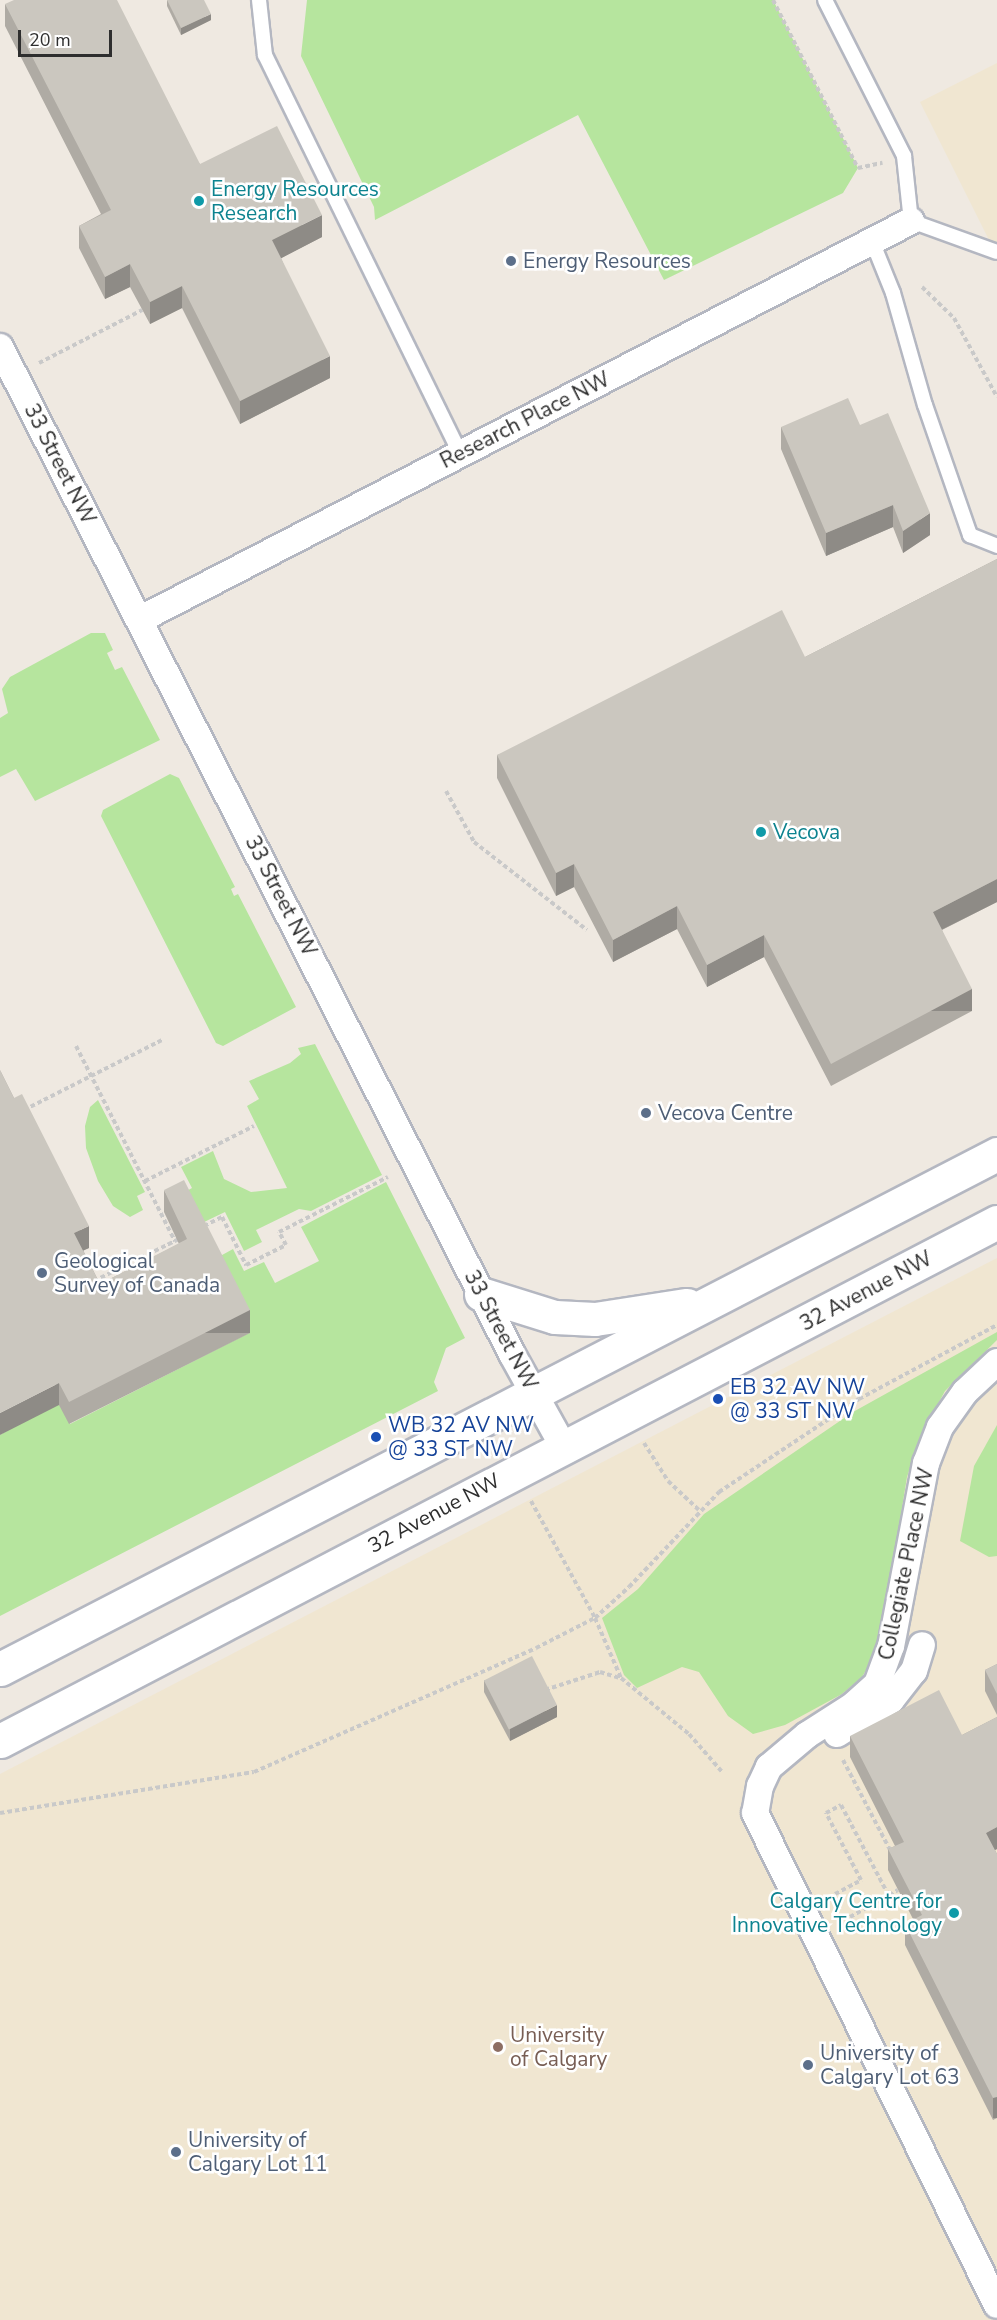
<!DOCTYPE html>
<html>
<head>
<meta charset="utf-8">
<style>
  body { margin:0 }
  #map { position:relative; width:997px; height:2320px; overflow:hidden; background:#efe9e1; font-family:"Nunito Sans",sans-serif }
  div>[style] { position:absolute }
  .education>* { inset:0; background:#f0e6d1 }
  .green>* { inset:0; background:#b6e59e }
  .path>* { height:4px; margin-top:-2px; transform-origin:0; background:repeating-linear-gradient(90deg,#c9c9c9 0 4.5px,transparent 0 7.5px) }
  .roads { filter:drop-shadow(2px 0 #b4b7c1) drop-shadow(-2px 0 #b4b7c1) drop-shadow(0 2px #b4b7c1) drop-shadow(0 -2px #b4b7c1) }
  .service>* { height:14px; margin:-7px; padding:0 7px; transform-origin:7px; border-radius:7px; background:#fff }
  .minor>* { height:26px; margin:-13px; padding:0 13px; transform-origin:13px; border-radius:13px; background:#fff }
  .secondary>* { height:33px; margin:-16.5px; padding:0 16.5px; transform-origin:16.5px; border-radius:16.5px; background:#fff }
  .wall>* { inset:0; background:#afaba4 }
  .shaded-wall>* { inset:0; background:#8e8b86; transform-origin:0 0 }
  .building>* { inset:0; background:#cbc7bf; transform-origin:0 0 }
  .dots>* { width:16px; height:16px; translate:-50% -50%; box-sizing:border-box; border:3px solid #fff; border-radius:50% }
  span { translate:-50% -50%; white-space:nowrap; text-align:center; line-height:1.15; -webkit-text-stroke:5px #fff; paint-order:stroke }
  .culture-label { font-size:21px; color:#0d838f }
  .left { translate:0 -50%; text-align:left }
  .right { translate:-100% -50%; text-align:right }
  .service-label { font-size:21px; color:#4e5e75 }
  .street-label { font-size:21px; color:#2e2e2e }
  .transit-label { font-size:21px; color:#164399 }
  .education-label { font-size:21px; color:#785e54 }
  .scale { position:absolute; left:18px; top:30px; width:94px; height:27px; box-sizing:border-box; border:3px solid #2e2e2e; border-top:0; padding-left:8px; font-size:18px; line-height:21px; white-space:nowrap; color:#2e2e2e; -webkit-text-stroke:4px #fff; paint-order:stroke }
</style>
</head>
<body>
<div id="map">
  <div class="education">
    <div style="clip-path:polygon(997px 63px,997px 256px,920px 102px)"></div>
    <div style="clip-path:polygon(997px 1258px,997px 2320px,0 2320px,0 1774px)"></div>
  </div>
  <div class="green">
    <div style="clip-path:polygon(307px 0,773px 0,858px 168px,843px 193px,664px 280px,578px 115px,375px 220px,374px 207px,301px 56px)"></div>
    <div style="clip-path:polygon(91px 633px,105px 633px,113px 650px,107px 653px,115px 670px,122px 667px,160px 740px,35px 801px,16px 769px,0 777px,0 718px,8px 713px,2px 689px,10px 677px)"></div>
    <div style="clip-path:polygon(170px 774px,179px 778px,235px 887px,231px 889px,234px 896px,238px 894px,296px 1007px,223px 1046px,216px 1043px,101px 816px,103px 810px)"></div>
    <div style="clip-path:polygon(315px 1044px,382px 1175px,311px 1211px,299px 1209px,256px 1230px,262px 1242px,244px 1251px,225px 1212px,177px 1235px,172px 1199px,192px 1188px,181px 1167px,213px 1151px,224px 1179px,251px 1192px,287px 1188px,247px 1106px,259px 1099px,249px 1081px,290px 1063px,301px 1054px,298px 1048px)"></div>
    <div style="clip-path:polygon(98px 1100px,145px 1192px,137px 1196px,143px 1210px,130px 1217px,113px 1206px,98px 1181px,86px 1148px,85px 1126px,90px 1107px)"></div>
    <div style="clip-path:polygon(386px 1182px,465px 1338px,446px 1348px,434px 1382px,438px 1391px,0 1616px,0 1435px,57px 1400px,70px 1424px,249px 1333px,213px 1260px,233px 1249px,244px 1271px,264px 1262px,275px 1283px,319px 1261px,301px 1227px)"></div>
    <div style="clip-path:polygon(997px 1332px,997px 1340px,945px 1391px,921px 1435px,907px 1477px,883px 1625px,874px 1657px,862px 1677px,842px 1694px,785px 1725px,753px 1734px,728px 1716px,699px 1672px,682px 1667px,637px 1688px,624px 1675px,602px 1618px,638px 1589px,704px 1514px,853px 1412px)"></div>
    <div style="clip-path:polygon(997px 1425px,997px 1556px,989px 1557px,960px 1541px,974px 1466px)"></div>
  </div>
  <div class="path">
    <div style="left:773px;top:0;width:188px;rotate:63.2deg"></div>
    <div style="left:858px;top:168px;width:25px;rotate:-12deg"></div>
    <div style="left:922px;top:287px;width:45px;rotate:44.1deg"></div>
    <div style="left:954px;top:318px;width:90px;rotate:61.4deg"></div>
    <div style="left:39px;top:363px;width:116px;rotate:-27.2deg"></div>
    <div style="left:446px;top:791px;width:58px;rotate:61.2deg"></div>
    <div style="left:474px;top:842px;width:143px;rotate:37.9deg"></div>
    <div style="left:76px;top:1046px;width:219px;rotate:63.1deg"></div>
    <div style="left:24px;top:1110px;width:157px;rotate:-26.9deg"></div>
    <div style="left:145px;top:1181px;width:122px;rotate:-26.8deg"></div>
    <div style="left:204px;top:1226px;width:20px;rotate:-27deg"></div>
    <div style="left:222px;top:1217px;width:54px;rotate:63.4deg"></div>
    <div style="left:246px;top:1265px;width:45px;rotate:-26.6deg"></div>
    <div style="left:286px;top:1245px;width:15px;rotate:-118deg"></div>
    <div style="left:279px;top:1232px;width:122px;rotate:-26.8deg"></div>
    <div style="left:94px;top:1281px;width:97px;rotate:-26.3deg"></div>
    <div style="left:644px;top:1443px;width:45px;rotate:57.7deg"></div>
    <div style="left:668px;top:1481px;width:42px;rotate:43.1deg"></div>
    <div style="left:531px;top:1501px;width:133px;rotate:61.3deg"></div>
    <div style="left:595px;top:1618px;width:65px;rotate:66.6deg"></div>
    <div style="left:621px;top:1678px;width:88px;rotate:39.5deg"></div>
    <div style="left:689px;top:1734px;width:52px;rotate:48.9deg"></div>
    <div style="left:545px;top:1690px;width:58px;rotate:-18.1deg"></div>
    <div style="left:600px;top:1672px;width:21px;rotate:17deg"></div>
    <div style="left:843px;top:1760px;width:104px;rotate:62.4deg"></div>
    <div style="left:0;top:1813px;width:257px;rotate:-9.2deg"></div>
    <div style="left:254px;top:1772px;width:308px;rotate:-23.7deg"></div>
    <div style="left:536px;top:1648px;width:66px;rotate:-27deg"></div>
    <div style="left:595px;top:1618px;width:46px;rotate:-42.4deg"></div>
    <div style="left:629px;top:1587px;width:131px;rotate:-46.5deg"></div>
    <div style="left:719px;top:1492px;width:168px;rotate:-33.6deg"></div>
    <div style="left:859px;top:1399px;width:157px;rotate:-28.2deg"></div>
    <div style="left:835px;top:1894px;width:30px;rotate:-28deg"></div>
    <div style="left:861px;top:1880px;width:76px;rotate:-117.6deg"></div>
    <div style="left:826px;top:1813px;width:17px;rotate:-28deg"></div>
    <div style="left:841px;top:1805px;width:103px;rotate:62.2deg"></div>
    <div style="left:850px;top:1917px;width:55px;rotate:-29.4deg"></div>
  </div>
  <div class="roads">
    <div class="service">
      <div style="left:259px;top:0;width:55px;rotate:83.8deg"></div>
      <div style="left:265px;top:55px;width:443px;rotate:63.9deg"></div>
      <div style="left:825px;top:0;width:175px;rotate:63.1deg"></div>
      <div style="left:904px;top:156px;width:65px;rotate:83.9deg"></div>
      <div style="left:911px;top:221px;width:91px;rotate:19.8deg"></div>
      <div style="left:872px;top:241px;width:56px;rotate:68deg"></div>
      <div style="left:893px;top:293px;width:116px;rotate:74.1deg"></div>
      <div style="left:925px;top:405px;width:138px;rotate:70.9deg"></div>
      <div style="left:970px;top:535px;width:29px;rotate:22deg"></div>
    </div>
    <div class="minor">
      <div style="left:0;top:347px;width:1130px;rotate:63.05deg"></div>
      <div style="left:512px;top:1354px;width:105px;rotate:61deg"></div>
      <div style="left:139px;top:620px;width:869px;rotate:-27.33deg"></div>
      <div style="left:997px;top:1362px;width:44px;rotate:136.8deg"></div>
      <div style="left:965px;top:1392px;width:43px;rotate:125.5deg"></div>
      <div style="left:940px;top:1427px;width:39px;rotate:111deg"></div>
      <div style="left:926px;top:1463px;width:186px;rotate:100.8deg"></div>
      <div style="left:891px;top:1646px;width:40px;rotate:110.2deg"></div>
      <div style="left:877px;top:1684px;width:31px;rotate:138deg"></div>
      <div style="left:854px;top:1705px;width:56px;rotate:147.4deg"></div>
      <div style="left:807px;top:1735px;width:50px;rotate:139.9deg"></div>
      <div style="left:769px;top:1767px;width:21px;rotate:115deg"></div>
      <div style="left:760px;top:1786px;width:27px;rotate:100deg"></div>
      <div style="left:755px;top:1813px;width:548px;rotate:63.81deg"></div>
      <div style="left:837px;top:1734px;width:64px;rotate:-32.2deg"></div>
      <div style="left:891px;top:1700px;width:37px;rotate:-52deg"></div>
      <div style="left:914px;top:1671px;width:27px;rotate:-73deg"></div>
    </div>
    <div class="secondary">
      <div style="left:481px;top:1294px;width:77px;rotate:17.3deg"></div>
      <div style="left:555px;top:1317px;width:40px;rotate:2.9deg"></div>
      <div style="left:595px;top:1319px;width:93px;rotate:-8.7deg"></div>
      <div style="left:0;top:1669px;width:1122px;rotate:-27.32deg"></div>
      <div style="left:0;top:1741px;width:1124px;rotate:-27.5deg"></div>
    </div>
  </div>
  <div class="wall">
    <div style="clip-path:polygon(167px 0,211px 20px,181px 35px,167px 6px)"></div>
    <div style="clip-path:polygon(5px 4px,200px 164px,322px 237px,281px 258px,330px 378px,240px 424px,182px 308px,150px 324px,130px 287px,105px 299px,79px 248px,79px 226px,101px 214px,5px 26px)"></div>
    <div style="clip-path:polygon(860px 425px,930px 535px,903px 553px,893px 527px,826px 556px,781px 449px,781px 427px)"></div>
    <div style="clip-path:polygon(997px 559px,997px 902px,942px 930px,972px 1011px,831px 1086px,764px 957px,707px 987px,677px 929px,613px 962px,574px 887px,556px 896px,497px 778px,497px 755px,805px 657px)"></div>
    <div style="clip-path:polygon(0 1070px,89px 1248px,83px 1250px,100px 1284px,179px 1244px,164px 1212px,164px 1190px,250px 1333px,69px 1424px,59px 1405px)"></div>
    <div style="clip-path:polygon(997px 1664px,997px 1715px,985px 1691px,985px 1670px)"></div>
    <div style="clip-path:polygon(484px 1680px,557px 1717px,510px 1741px,484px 1692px)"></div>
    <div style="clip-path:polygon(997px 1717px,997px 1849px,995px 1850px,997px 1854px,997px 2118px,993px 2120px,905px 1945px,905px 1924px,913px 1919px,888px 1870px,888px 1849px,895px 1846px,850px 1757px,850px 1736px,962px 1735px)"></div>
  </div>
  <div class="shaded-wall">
    <div style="clip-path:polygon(211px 14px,211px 20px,181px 35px,181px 28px)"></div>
    <div style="clip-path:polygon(322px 215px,322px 237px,272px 263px,272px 240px)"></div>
    <div style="clip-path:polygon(130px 264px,130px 287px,105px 299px,105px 277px)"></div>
    <div style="clip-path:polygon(182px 286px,182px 308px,150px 324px,150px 302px)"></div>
    <div style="clip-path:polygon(330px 356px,330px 378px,240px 424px,240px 401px)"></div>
    <div style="clip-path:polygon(893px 505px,893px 527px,826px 556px,826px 533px)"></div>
    <div style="clip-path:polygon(930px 513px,930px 535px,903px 553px,903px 531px)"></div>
    <div style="clip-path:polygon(574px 864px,574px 887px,556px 896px,556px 873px)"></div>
    <div style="clip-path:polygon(997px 879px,997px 902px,933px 934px,933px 912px)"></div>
    <div style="clip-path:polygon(677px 906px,677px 929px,613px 962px,613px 940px)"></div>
    <div style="clip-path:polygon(764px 935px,764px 957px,707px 987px,707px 965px)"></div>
    <div style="left:972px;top:989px;width:22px;height:160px;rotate:90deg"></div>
    <div style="clip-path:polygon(89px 1226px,89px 1248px,74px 1255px,74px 1233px)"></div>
    <div style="left:250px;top:1310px;width:23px;height:203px;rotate:90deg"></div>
    <div style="clip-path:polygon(59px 1383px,59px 1405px,0 1435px,0 1413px)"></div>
    <div style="clip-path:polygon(557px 1705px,557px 1717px,510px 1741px,510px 1729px)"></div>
    <div style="clip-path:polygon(997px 1827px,997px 1849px,986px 1854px,986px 1833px)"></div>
    <div style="left:997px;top:2097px;width:21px;height:4px;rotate:90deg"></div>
  </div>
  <div class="building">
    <div style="clip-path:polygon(14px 0,117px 0,200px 164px,277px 126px,322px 215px,272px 240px,330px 356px,240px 401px,182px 286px,150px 302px,130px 264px,105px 277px,79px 226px,111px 210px,5px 4px)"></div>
    <div style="clip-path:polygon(167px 0,204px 0,211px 14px,181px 28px)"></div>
    <div style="clip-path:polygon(848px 398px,860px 425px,888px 413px,930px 513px,903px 531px,893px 505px,826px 533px,781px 427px)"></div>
    <div style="clip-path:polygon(997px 559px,997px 879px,933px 912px,972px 989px,831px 1064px,764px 935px,707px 965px,677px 906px,613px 940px,574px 864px,556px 873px,497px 755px,782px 610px,805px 657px)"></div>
    <div style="clip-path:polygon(0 1070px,14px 1098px,22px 1094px,89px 1226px,74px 1233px,100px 1284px,187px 1239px,164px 1190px,184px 1180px,250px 1310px,69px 1402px,59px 1383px,0 1413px)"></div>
    <div style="left:532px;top:1656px;width:55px;height:54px;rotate:63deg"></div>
    <div style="clip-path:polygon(997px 1664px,997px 1694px,985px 1670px)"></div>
    <div style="clip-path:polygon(939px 1690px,962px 1735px,997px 1717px,997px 1827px,986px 1833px,997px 1854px,997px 2097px,993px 2098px,905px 1924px,922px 1915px,888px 1849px,904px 1842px,850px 1736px)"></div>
  </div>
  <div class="dots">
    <div style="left:199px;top:201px;background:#0f9aa8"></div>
    <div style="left:511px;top:261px;background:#5c6f8a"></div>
    <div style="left:761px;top:832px;background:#0f9aa8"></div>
    <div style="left:646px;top:1113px;background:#5c6f8a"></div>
    <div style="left:42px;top:1273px;background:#5c6f8a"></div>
    <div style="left:718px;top:1399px;background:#1a4fb4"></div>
    <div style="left:376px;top:1437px;background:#1a4fb4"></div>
    <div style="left:954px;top:1913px;background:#0f9aa8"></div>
    <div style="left:498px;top:2047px;background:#8d6e63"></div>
    <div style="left:808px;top:2065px;background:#5c6f8a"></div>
    <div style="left:176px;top:2152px;background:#5c6f8a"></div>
  </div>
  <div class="culture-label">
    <span class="left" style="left:211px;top:201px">Energy Resources<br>Research</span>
    <span class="left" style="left:773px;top:832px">Vecova</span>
    <span class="right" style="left:942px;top:1913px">Calgary Centre for<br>Innovative Technology</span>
  </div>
  <div class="service-label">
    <span class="left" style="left:523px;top:261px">Energy Resources</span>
    <span class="left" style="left:658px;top:1113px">Vecova Centre</span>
    <span class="left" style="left:54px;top:1273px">Geological<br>Survey of Canada</span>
    <span class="left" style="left:820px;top:2065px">University of<br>Calgary Lot 63</span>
    <span class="left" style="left:188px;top:2152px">University of<br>Calgary Lot 11</span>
  </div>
  <div class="street-label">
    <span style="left:525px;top:420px;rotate:-27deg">Research Place NW</span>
    <span style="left:60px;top:464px;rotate:63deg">33 Street NW</span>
    <span style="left:281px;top:896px;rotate:63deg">33 Street NW</span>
    <span style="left:866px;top:1291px;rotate:-28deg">32 Avenue NW</span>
    <span style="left:501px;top:1330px;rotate:62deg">33 Street NW</span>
    <span style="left:434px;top:1513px;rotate:-28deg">32 Avenue NW</span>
    <span style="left:906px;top:1564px;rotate:-78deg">Collegiate Place NW</span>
  </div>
  <div class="transit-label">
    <span class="left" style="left:730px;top:1399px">EB 32 AV NW<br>@ 33 ST NW</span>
    <span class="left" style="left:388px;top:1437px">WB 32 AV NW<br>@ 33 ST NW</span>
  </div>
  <div class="education-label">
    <span class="left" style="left:510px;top:2047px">University<br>of Calgary</span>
  </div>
  <div class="scale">20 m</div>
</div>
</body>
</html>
